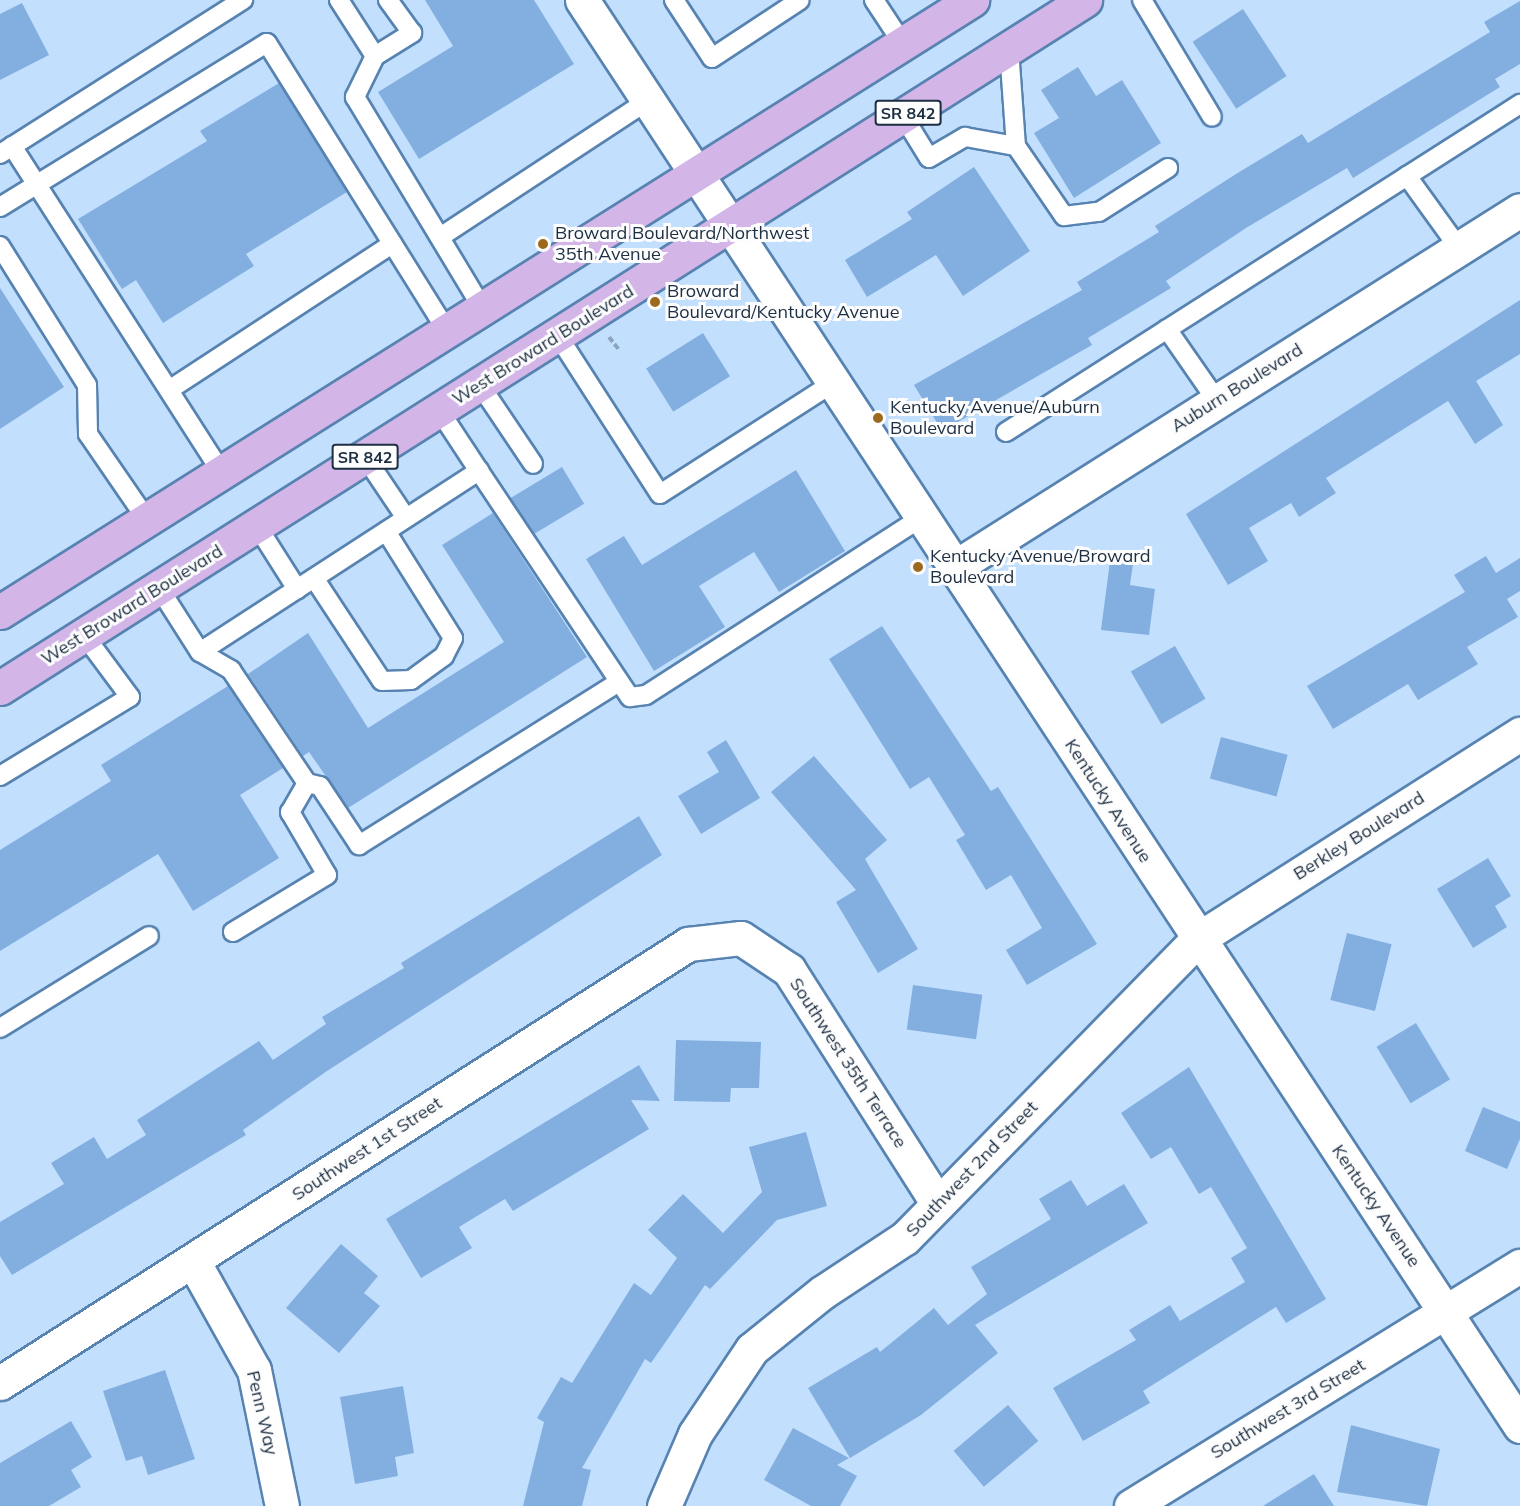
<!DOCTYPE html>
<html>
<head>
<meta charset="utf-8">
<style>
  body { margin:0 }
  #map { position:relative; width:1520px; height:1506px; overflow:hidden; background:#c3dffe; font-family:Mulish,sans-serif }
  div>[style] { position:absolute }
  .building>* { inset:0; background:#82afe0; transform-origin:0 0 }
  .path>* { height:4px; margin-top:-2px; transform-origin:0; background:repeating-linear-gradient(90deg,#8ca4c0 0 6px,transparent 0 9px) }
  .roads { filter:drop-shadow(2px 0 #5783b1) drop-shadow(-2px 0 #5783b1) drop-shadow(0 2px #5783b1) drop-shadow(0 -2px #5783b1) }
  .lane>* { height:18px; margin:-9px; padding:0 9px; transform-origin:9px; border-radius:9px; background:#fff }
  .street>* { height:33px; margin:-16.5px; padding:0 16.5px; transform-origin:16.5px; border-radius:16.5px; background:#fff }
  .primary>* { height:33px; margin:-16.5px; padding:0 16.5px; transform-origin:16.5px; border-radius:16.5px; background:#d3b5e8 }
  .dots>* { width:16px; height:16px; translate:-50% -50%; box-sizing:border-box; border:3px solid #fdfdfd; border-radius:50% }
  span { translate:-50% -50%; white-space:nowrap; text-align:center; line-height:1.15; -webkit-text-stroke:6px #fdfdfd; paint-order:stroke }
  .shield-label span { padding:2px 4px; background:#fdfdfd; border:2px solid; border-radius:4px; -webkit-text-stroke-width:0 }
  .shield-label { font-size:16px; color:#1c2e42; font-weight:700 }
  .poi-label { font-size:18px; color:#1c2e42 }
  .left { translate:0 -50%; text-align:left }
  .street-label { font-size:18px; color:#1c2e42 }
</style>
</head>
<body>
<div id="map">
  <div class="building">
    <div style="clip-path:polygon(425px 0,534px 0,574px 64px,419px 159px,378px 92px,453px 46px)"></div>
    <div style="clip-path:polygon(1520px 1px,1520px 64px,1495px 79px,1500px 87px,1353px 178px,1347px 168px,1246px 228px,1166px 281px,1171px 288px,1088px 338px,1092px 345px,942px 431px,914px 385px,1082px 290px,1077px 282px,1159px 232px,1155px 226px,1236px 174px,1302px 134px,1308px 143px,1490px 32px,1484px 22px)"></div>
    <div style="clip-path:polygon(22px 3px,49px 55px,0 80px,0 14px)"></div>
    <div style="left:1243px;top:9px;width:80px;height:60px;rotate:57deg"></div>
    <div style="clip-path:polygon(1078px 67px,1096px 96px,1122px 80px,1161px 143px,1074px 198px,1034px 133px,1059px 118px,1041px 90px)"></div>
    <div style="clip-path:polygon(279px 83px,347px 192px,246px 254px,254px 266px,163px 323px,136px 280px,122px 289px,78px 219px,207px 141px,200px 131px)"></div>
    <div style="clip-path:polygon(974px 167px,1030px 251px,963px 296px,936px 255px,867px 297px,845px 260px,912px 219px,907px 212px)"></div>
    <div style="clip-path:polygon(0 288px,64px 387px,0 429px)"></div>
    <div style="clip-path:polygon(1520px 300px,1520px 354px,1476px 381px,1503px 425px,1475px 444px,1448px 401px,1326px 478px,1336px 493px,1299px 517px,1291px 503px,1249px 528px,1268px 561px,1228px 585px,1186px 514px)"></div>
    <div style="left:703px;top:333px;width:51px;height:67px;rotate:58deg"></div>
    <div style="left:562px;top:467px;width:43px;height:60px;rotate:59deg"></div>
    <div style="clip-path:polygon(796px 470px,845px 551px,779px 592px,754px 552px,699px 586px,725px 627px,654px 671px,586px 559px,624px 536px,642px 565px)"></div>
    <div style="clip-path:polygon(493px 513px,587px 657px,348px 808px,309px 752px,303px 756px,248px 674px,308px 633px,368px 728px,504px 642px,442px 545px)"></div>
    <div style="clip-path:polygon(1486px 556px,1496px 573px,1520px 558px,1520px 591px,1507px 599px,1518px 617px,1467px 647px,1478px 664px,1418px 700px,1408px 684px,1333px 729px,1307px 686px,1465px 592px,1454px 575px)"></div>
    <div style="clip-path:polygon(1110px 561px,1133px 564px,1130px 585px,1155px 589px,1149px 635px,1101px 630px)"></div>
    <div style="clip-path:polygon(882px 626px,991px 791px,998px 787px,1097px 944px,1027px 985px,1006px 950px,1042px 928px,1011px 875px,986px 890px,956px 840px,965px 835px,929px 777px,910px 789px,829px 659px)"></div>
    <div style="left:1175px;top:646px;width:61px;height:51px;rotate:60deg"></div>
    <div style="clip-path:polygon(228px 686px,283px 768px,240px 795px,279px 858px,193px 911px,158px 854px,0 951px,0 850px,111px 781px,101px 765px)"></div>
    <div style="left:1221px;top:737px;width:69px;height:43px;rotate:15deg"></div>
    <div style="clip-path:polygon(726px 740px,760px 798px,701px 834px,678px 796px,719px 772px,707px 752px)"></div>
    <div style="clip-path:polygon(814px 756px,887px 840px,865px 859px,918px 949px,878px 973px,836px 902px,856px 890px,771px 792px)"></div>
    <div style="clip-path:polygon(639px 816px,662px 855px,327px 1071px,243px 1130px,246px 1135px,12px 1275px,0 1256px,0 1222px,64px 1184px,51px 1163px,94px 1137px,107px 1159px,146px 1135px,137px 1120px,259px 1041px,273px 1060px,326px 1024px,322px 1017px,404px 968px,401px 963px)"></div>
    <div style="clip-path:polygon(1488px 858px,1511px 896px,1495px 906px,1507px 927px,1473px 948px,1437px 889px)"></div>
    <div style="left:1347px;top:933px;width:46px;height:69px;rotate:14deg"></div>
    <div style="left:913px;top:985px;width:70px;height:45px;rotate:8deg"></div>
    <div style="left:1416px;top:1023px;width:66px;height:46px;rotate:59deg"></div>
    <div style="clip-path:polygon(676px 1040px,761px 1042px,759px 1088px,731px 1088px,730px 1102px,674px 1101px)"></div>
    <div style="clip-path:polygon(639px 1065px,660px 1101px,631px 1100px,649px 1129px,513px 1211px,505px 1199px,459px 1227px,472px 1248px,421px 1278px,386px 1219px)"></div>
    <div style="clip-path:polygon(1189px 1067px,1326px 1299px,1286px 1323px,1276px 1307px,1143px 1391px,1150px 1403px,1083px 1441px,1053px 1388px,1136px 1340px,1129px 1330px,1170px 1305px,1180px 1321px,1245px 1282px,1231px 1258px,1247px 1248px,1211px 1187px,1199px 1194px,1171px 1147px,1151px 1159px,1121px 1113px)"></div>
    <div style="clip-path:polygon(1483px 1107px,1520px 1122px,1520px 1139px,1507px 1169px,1465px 1151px)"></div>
    <div style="clip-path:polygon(806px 1132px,827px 1206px,777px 1220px,710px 1289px,705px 1285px,651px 1363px,645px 1359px,582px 1468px,591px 1470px,582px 1506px,523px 1506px,544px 1422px,537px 1418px,561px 1377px,572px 1383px,634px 1283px,651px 1295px,677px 1258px,648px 1230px,683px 1194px,723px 1233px,762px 1192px,749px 1147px)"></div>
    <div style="clip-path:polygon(1071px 1180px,1087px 1206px,1124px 1184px,1148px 1223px,975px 1325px,998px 1353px,921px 1415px,850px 1458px,808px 1388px,877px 1347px,880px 1352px,934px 1308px,948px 1325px,987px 1294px,971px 1267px,1051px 1219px,1039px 1199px)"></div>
    <div style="clip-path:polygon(341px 1244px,378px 1276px,364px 1293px,380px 1306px,339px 1353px,286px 1308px)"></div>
    <div style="clip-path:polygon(165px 1370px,195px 1459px,148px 1475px,142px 1456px,126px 1461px,103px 1391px)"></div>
    <div style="clip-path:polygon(403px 1386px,414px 1453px,395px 1457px,398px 1476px,355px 1484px,340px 1397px)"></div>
    <div style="left:1008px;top:1405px;width:47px;height:71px;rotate:50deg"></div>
    <div style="clip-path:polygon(71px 1421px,92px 1457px,71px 1470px,81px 1487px,49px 1506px,0 1506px,0 1463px)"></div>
    <div style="clip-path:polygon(1351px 1425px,1440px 1449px,1427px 1506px,1337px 1492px)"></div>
    <div style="clip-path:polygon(793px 1428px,849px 1458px,837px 1465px,857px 1476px,840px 1506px,811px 1506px,764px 1480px)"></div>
    <div style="clip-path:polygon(1314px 1474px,1334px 1506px,1263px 1506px)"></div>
  </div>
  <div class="path">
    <div style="left:609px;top:337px;width:16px;rotate:52deg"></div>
  </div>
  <div class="roads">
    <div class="lane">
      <div style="left:339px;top:0;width:67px;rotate:57.3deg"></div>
      <div style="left:375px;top:56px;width:46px;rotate:116deg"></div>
      <div style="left:355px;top:97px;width:248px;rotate:58.9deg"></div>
      <div style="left:674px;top:0;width:69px;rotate:56.8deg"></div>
      <div style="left:712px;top:58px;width:105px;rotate:-33.4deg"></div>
      <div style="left:874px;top:0;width:53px;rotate:56.6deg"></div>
      <div style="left:1142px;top:0;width:136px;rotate:59.1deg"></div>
      <div style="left:1009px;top:49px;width:97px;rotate:85.9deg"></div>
      <div style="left:375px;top:56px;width:44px;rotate:-31.9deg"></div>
      <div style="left:412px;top:33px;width:41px;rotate:-126deg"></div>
      <div style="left:903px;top:116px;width:49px;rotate:58.2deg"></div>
      <div style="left:929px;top:158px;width:42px;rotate:-30.3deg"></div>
      <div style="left:965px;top:137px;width:52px;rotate:10deg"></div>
      <div style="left:1016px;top:146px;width:85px;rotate:55.6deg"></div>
      <div style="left:1064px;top:216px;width:35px;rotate:-7deg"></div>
      <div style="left:1099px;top:212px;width:82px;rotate:-32.5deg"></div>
      <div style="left:12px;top:146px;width:389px;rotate:57.3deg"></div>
      <div style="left:0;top:154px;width:288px;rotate:-32.4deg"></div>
      <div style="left:1407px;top:176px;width:89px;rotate:54.2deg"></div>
      <div style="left:0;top:207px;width:313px;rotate:-31.6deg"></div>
      <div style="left:267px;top:43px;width:340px;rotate:58deg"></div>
      <div style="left:440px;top:237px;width:248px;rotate:-33.3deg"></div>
      <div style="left:0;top:246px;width:164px;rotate:58deg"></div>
      <div style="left:87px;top:385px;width:49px;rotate:88.8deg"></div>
      <div style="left:88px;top:434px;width:104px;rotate:55.5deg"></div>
      <div style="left:1167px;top:329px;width:88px;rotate:55.2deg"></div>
      <div style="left:558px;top:336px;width:188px;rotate:57.2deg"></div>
      <div style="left:660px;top:494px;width:206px;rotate:-32.7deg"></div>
      <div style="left:480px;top:385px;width:95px;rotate:56.1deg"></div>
      <div style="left:169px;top:390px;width:267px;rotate:-33.2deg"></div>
      <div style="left:1006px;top:432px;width:610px;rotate:-32.54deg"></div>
      <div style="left:365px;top:457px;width:73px;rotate:56.1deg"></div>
      <div style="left:479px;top:471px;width:272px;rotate:56.3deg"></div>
      <div style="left:630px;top:697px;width:16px;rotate:-7deg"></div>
      <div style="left:646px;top:695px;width:328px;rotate:-32.8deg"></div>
      <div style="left:257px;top:526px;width:75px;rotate:57.6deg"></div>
      <div style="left:314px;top:578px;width:123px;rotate:56.6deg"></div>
      <div style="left:382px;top:681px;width:29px;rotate:-2deg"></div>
      <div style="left:411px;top:680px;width:41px;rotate:-36deg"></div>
      <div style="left:444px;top:656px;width:20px;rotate:-63deg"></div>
      <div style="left:453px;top:638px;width:126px;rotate:-122.1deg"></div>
      <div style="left:159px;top:588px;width:76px;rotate:57.4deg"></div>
      <div style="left:200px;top:652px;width:36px;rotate:30deg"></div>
      <div style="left:231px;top:670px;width:136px;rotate:56.1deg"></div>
      <div style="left:307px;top:783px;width:34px;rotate:120deg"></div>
      <div style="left:290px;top:812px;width:73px;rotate:59.6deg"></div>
      <div style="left:327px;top:875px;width:110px;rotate:148.8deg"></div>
      <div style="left:200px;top:652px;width:333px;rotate:-33deg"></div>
      <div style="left:479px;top:471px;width:73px;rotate:-123.3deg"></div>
      <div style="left:0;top:776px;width:152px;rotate:-31.3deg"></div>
      <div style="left:130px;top:697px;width:77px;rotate:-126.6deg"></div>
      <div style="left:307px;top:783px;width:13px;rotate:13deg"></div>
      <div style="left:320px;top:786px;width:71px;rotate:56.5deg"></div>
      <div style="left:359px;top:845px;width:307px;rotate:-32.1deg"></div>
      <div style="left:0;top:1028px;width:175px;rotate:-31.7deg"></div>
    </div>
    <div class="street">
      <div style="left:582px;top:0;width:1707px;rotate:56.66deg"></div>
      <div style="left:955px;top:567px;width:668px;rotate:-32.29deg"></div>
      <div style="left:193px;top:1261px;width:125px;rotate:60.8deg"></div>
      <div style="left:254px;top:1370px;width:139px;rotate:78.4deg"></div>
      <div style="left:0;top:1383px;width:816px;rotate:-32.54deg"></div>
      <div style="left:688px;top:944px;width:53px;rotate:-6.5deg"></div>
      <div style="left:741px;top:938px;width:58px;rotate:33.7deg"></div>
      <div style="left:789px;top:970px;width:277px;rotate:57.5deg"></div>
      <div style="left:664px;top:1506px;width:78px;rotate:-66.7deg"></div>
      <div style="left:695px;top:1434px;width:102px;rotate:-56.2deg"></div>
      <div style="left:752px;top:1349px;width:91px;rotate:-38.8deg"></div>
      <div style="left:823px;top:1292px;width:98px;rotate:-33.4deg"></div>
      <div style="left:905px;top:1238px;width:419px;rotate:-45.6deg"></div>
      <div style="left:1198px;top:939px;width:382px;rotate:-32.5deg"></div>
      <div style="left:1131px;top:1506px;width:457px;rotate:-31.7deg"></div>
    </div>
    <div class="primary">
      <div style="left:0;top:612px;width:1149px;rotate:-32.2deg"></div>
      <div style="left:0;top:688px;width:1285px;rotate:-32.38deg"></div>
    </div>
  </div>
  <div class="dots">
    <div style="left:543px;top:244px;background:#9c691f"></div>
    <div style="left:655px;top:302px;background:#9c691f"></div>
    <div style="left:878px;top:418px;background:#9c691f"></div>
    <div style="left:918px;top:567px;background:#9c691f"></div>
  </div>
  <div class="shield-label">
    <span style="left:908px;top:113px">SR 842</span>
    <span style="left:365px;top:457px">SR 842</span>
  </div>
  <div class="poi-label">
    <span class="left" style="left:555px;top:244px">Broward Boulevard/Northwest<br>35th Avenue</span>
    <span class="left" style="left:667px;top:302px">Broward<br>Boulevard/Kentucky Avenue</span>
    <span class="left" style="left:890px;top:418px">Kentucky Avenue/Auburn<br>Boulevard</span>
    <span class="left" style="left:930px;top:567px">Kentucky Avenue/Broward<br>Boulevard</span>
  </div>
  <div class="street-label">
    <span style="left:543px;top:345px;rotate:-32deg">West Broward Boulevard</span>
    <span style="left:1237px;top:388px;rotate:-32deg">Auburn Boulevard</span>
    <span style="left:132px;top:605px;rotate:-32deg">West Broward Boulevard</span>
    <span style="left:1108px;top:801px;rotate:57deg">Kentucky Avenue</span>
    <span style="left:1359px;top:836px;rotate:-32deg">Berkley Boulevard</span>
    <span style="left:848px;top:1063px;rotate:57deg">Southwest 35th Terrace</span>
    <span style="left:367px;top:1149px;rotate:-33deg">Southwest 1st Street</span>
    <span style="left:972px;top:1169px;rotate:-46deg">Southwest 2nd Street</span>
    <span style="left:1376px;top:1206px;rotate:56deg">Kentucky Avenue</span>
    <span style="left:1288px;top:1409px;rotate:-31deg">Southwest 3rd Street</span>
    <span style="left:262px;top:1413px;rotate:77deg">Penn Way</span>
  </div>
</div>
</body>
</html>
